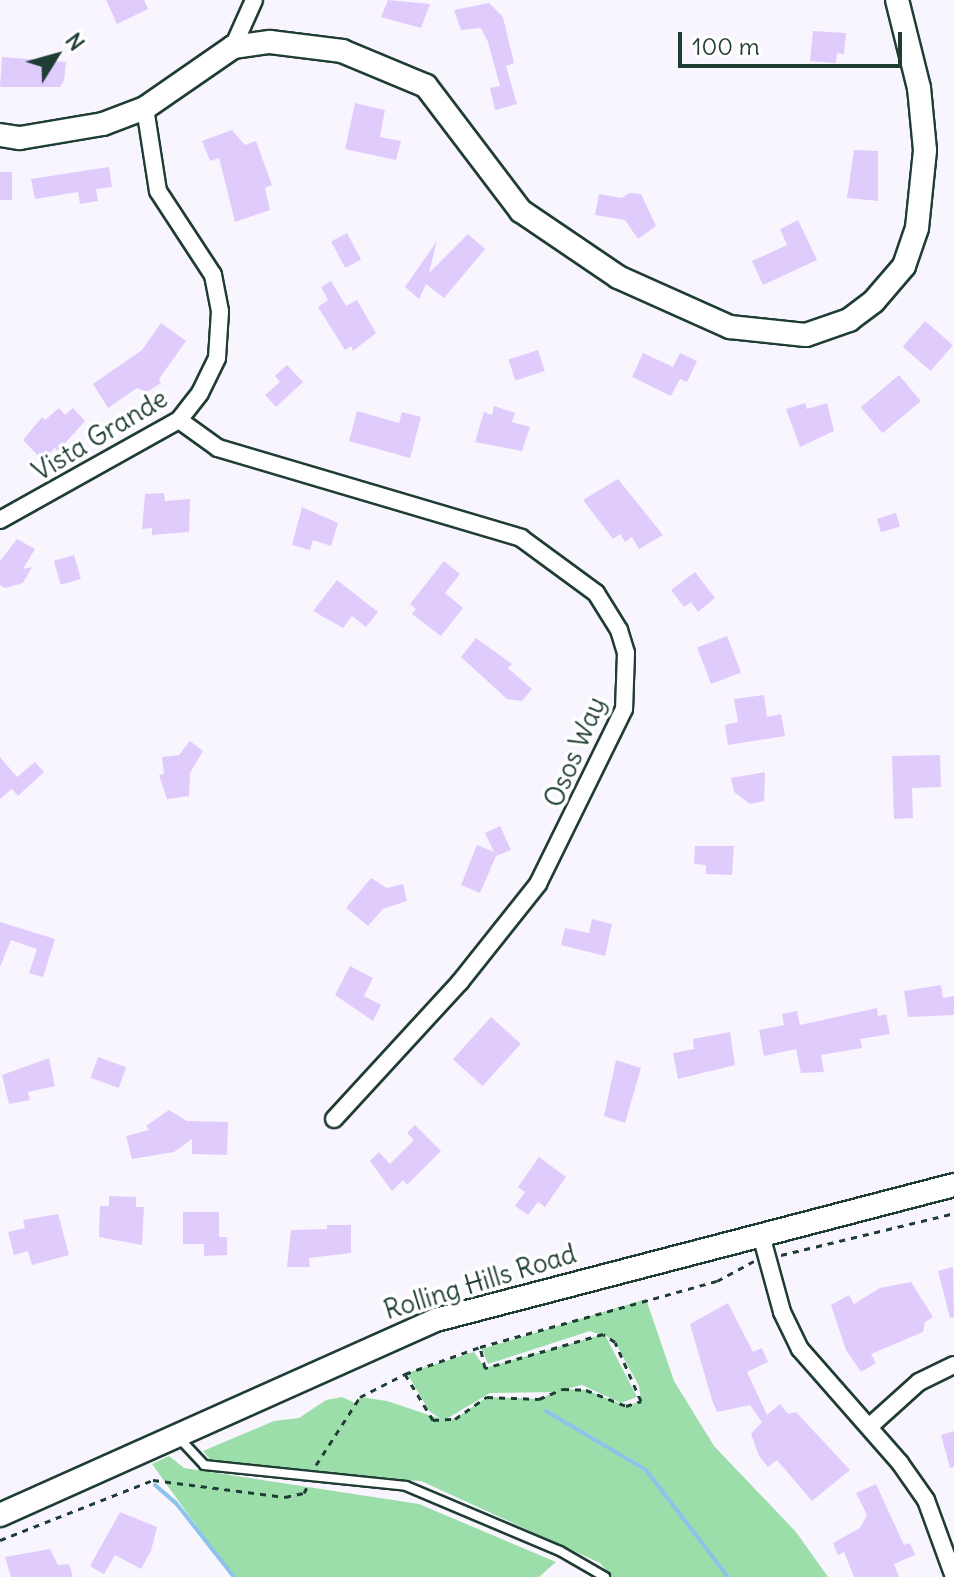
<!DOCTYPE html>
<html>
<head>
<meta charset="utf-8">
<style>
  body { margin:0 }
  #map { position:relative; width:954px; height:1577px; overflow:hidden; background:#f9f5ff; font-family:Delius,sans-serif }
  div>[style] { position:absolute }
  .green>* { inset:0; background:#9bdea9 }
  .stream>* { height:4px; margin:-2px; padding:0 2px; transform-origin:2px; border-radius:2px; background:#8cc3eb }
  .building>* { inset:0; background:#dfccfd; transform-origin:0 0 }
  .path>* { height:3px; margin-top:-1.5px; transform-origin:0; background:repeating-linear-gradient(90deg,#1f3d34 0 6px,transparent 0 12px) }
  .roads { filter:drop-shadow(2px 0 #1f3d34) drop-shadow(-2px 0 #1f3d34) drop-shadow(0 2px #1f3d34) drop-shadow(0 -2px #1f3d34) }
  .lane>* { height:8px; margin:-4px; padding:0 4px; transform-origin:4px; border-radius:4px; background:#fff }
  .street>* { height:16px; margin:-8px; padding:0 8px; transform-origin:8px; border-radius:8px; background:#fff }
  .secondary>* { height:22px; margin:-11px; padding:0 11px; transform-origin:11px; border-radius:11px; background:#fff }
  span { translate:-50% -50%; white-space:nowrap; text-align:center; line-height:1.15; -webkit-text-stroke:7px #fff; paint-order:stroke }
  .street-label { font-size:26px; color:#1f3d34 }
  .north { position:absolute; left:16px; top:16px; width:80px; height:80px; -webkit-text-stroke:6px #fff; paint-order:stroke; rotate:53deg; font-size:22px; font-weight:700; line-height:32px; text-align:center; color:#1f3d34 }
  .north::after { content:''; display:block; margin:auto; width:28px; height:36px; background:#1f3d34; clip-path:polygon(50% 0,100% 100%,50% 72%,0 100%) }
  .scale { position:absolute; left:678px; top:32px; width:224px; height:36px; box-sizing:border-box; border:4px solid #1f3d34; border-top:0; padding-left:10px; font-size:24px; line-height:28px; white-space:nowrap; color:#1f3d34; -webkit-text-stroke:6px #fff; paint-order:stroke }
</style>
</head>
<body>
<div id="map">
  <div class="green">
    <div style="clip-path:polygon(evenodd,646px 1299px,674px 1381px,714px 1446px,796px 1532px,828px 1577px,612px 1577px,600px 1563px,421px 1481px,312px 1476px,211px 1461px,203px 1451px,274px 1421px,299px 1418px,326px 1400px,342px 1397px,355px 1403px,360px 1397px,387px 1401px,441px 1419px,429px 1411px,407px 1373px,474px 1352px,485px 1368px,601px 1335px,590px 1331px,488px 1364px,482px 1349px,646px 1299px,605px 1335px,615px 1342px,639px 1386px,641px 1401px,626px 1406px,586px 1390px,566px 1389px,582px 1385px,621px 1403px,637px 1397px,605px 1335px,646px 1299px,555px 1392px,539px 1399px,487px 1397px,455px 1419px,446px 1419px,490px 1393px,555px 1392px)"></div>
    <div style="clip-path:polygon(169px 1456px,184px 1468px,419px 1504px,556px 1562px,539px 1577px,233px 1577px,152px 1464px)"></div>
  </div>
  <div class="stream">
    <div style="left:546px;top:1411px;width:116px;rotate:30.5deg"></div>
    <div style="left:646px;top:1470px;width:135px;rotate:52.5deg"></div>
    <div style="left:155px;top:1485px;width:28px;rotate:41deg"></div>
    <div style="left:176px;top:1503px;width:94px;rotate:51.9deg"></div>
  </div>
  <div class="building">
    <div style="clip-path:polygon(106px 0,144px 0,148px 9px,117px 24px)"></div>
    <div style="clip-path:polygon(388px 0,430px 4px,421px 28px,381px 17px)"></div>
    <div style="clip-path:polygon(489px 3px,503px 17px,514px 63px,506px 66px,517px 104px,495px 110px,490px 88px,500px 86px,488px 42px,481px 28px,461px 30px,454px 10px)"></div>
    <div style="clip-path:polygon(813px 31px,846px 33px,844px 54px,837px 53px,836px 63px,810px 61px)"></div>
    <div style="clip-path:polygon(2px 57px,66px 62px,64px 80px,60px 87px,0 87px)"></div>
    <div style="clip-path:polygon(355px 103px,385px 110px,380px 137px,401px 141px,396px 160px,345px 149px)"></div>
    <div style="clip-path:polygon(232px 130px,245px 145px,256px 141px,272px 185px,265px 188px,270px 210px,235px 222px,219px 158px,210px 161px,202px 141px)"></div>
    <div style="clip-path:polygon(854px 150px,878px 151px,878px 201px,847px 198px)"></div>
    <div style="clip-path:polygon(109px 167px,112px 187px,96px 189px,98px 201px,80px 204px,78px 192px,35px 199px,31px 179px)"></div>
    <div style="left:0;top:172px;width:12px;height:28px"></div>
    <div style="clip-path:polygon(629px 193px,641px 194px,656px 226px,638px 239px,625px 220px,595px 215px,599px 194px,622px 198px)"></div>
    <div style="clip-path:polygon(798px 220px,817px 260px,763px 285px,752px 261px,787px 245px,780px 229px)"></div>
    <div style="left:347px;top:233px;width:30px;height:18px;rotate:62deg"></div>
    <div style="clip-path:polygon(468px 234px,485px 249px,444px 298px,426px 284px,419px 299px,405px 287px,437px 241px,429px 273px)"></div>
    <div style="clip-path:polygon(331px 281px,346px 306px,357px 300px,376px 333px,353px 351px,351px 346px,345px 350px,318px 307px,328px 300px,321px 287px)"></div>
    <div style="left:925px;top:321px;width:37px;height:34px;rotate:41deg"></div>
    <div style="clip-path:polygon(161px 323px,186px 341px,159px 379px,161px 383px,147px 392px,137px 388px,108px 408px,93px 384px,142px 350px)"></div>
    <div style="left:538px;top:350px;width:22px;height:31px;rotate:72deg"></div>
    <div style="clip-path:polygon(643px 353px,673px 367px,680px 353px,697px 361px,687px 382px,680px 379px,671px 396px,632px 377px)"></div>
    <div style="clip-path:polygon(287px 365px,303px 382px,276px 407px,265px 395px,280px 382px,275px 376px)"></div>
    <div style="left:899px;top:375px;width:34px;height:50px;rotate:50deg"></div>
    <div style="clip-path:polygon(805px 403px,807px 409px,827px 403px,834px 431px,800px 447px,786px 409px)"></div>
    <div style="clip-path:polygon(494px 406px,515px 413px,512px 422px,530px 427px,522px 451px,475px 442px,484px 412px,492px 415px)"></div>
    <div style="clip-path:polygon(59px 408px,65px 415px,73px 408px,85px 421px,58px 451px,55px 448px,42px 460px,23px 440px,42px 417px,45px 420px)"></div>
    <div style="clip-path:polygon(357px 411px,399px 423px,402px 412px,421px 417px,410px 458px,349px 441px)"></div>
    <div style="clip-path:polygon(618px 479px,663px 535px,639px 549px,632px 537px,625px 542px,620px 534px,613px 539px,583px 500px)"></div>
    <div style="clip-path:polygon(164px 493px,165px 501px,190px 499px,189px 532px,152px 535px,152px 528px,142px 529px,145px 494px)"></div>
    <div style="clip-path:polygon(302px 507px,338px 523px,331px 546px,313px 540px,310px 550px,292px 545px)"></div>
    <div style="left:896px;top:513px;width:14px;height:20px;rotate:73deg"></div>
    <div style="clip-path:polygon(17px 539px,35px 549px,23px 569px,32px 567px,23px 583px,5px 588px,0 585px,0 561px)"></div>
    <div style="left:74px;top:555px;width:25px;height:21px;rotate:74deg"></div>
    <div style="clip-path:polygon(444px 561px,460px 574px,445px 593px,463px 608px,441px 636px,412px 614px,416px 609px,410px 604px)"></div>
    <div style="clip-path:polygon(695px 572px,715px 598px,698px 612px,691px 602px,684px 607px,671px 590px)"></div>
    <div style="clip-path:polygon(337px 580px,378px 612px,366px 627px,352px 616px,343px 628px,313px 611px)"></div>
    <div style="left:727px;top:636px;width:39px;height:32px;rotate:69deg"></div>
    <div style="clip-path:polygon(476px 638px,512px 664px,508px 668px,532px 689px,522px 701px,507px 699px,461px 657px)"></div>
    <div style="clip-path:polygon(764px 695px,767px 717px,781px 714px,785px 736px,728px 745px,725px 725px,738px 722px,734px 699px)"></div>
    <div style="clip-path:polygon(190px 741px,203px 751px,190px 773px,189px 796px,167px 799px,159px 775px,164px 774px,162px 757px,179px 755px)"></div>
    <div style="clip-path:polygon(940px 755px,941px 787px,912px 788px,913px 818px,894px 819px,892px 756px)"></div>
    <div style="clip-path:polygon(0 757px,17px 777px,35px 762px,44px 772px,18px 796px,12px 789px,0 799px)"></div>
    <div style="clip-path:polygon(765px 772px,764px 801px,750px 804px,734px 792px,731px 778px)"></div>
    <div style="clip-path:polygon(500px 826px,511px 850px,496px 856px,480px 893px,461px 885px,477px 845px,494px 852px,485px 833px)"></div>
    <div style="clip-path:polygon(695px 846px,734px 846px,732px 875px,706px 874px,706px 865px,694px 864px)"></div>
    <div style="clip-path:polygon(371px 878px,387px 888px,403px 884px,407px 901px,383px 909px,368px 926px,346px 908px)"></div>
    <div style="clip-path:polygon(592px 919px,612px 924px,605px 956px,561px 945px,565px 928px,589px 933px)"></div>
    <div style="clip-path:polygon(0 922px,55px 939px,43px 977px,29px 973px,37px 949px,11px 940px,0 967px)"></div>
    <div style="clip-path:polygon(350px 966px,373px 978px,364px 996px,381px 1005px,373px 1021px,335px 995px)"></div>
    <div style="clip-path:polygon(941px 985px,943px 998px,954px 996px,954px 1015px,908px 1017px,904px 991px)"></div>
    <div style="clip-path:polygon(877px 1008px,878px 1016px,886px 1014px,890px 1034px,860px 1039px,862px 1048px,821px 1055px,824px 1072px,801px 1073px,796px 1049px,764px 1056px,759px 1030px,784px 1025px,782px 1014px,797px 1011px,800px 1025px)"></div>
    <div style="left:491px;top:1017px;width:40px;height:57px;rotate:42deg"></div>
    <div style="clip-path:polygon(730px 1032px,735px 1065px,678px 1079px,673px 1053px,694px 1049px,693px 1039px)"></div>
    <div style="left:98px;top:1057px;width:30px;height:22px;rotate:20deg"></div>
    <div style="clip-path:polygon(49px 1058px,55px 1086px,28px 1092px,30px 1100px,9px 1104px,2px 1075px)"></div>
    <div style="clip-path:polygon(616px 1060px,641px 1068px,625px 1123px,604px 1116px)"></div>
    <div style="clip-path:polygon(169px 1110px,187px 1121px,228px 1122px,227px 1155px,192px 1154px,192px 1139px,174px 1152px,132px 1159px,126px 1136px,149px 1130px,146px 1126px)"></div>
    <div style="clip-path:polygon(415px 1125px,441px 1151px,407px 1185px,403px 1180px,392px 1191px,370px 1161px,379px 1152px,390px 1164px,414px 1140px,407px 1133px)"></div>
    <div style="clip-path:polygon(539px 1157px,566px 1177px,545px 1207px,538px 1202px,528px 1215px,515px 1206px,525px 1192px,518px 1187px)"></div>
    <div style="clip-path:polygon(109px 1196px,136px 1197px,136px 1207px,144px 1207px,142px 1245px,99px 1237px,100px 1206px,109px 1206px)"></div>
    <div style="clip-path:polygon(183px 1212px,219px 1212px,219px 1237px,227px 1237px,227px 1255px,204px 1256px,204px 1244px,183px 1244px)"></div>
    <div style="clip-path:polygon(58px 1214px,69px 1255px,32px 1265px,28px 1251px,14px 1255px,8px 1232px,25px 1228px,23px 1220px)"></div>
    <div style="clip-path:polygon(327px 1225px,351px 1225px,351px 1253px,309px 1258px,310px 1267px,287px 1267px,291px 1230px,327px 1229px)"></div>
    <div style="clip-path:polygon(953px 1267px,954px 1317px,950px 1318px,938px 1271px)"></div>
    <div style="clip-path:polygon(911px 1282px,933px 1317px,925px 1322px,923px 1332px,871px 1354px,876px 1363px,861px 1372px,846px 1350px,831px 1305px,849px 1295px,854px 1304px,880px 1288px)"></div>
    <div style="clip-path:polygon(728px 1303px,753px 1352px,762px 1348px,768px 1362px,747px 1372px,767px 1415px,780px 1404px,788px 1414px,796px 1412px,850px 1470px,812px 1501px,777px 1460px,768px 1467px,759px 1456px,751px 1434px,762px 1422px,750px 1405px,717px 1412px,712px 1400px,690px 1324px)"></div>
    <div style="clip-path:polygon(954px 1431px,954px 1467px,950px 1468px,941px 1435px)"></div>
    <div style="clip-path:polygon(876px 1484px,904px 1545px,910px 1543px,915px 1555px,894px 1564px,899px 1577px,854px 1577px,844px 1552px,838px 1555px,833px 1543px,860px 1528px,867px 1515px,856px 1493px)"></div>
    <div style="clip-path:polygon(120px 1512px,157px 1527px,151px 1551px,141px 1569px,115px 1555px,104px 1574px,90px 1566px)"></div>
    <div style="clip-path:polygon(50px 1549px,58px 1565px,69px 1564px,73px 1577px,11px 1577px,5px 1557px)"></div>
  </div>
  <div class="path">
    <div style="left:781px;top:1255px;width:178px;rotate:-13.6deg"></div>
    <div style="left:405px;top:1374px;width:54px;rotate:58.7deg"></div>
    <div style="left:433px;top:1420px;width:22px;rotate:-3deg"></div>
    <div style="left:455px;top:1419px;width:39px;rotate:-35deg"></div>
    <div style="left:487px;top:1397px;width:52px;rotate:2.2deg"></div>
    <div style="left:539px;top:1399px;width:26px;rotate:-23deg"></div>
    <div style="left:563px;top:1389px;width:23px;rotate:2deg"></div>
    <div style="left:586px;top:1390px;width:43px;rotate:21.8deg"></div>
    <div style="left:626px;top:1406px;width:16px;rotate:-18deg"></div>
    <div style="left:641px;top:1401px;width:64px;rotate:-113.8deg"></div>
    <div style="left:615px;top:1342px;width:14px;rotate:-146deg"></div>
    <div style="left:603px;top:1334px;width:123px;rotate:163.9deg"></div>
    <div style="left:485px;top:1368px;width:22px;rotate:-103deg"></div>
    <div style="left:316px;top:1465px;width:81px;rotate:-57.1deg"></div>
    <div style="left:360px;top:1397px;width:51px;rotate:-27.1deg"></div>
    <div style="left:405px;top:1374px;width:80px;rotate:-19.8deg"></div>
    <div style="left:480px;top:1347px;width:246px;rotate:-15.6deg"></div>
    <div style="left:717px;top:1281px;width:42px;rotate:-28.4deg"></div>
    <div style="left:0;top:1540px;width:164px;rotate:-21.4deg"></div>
    <div style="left:153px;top:1480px;width:133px;rotate:7.3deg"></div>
    <div style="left:285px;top:1497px;width:19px;rotate:-12deg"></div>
    <div style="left:304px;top:1493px;width:7px;rotate:-63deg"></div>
  </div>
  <div class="roads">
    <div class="lane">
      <div style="left:180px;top:1439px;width:35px;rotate:47deg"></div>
      <div style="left:204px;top:1465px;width:203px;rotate:5.9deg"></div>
      <div style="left:406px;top:1486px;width:167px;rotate:22.9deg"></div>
      <div style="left:560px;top:1551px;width:52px;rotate:30deg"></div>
    </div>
    <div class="street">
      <div style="left:233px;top:47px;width:51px;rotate:-65.9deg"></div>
      <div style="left:179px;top:420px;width:48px;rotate:35.7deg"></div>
      <div style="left:218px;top:448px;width:316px;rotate:16.5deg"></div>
      <div style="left:521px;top:538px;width:93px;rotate:36.3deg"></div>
      <div style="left:596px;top:593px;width:44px;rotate:58.1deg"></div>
      <div style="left:619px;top:630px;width:24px;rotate:73deg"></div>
      <div style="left:626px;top:653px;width:56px;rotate:92deg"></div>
      <div style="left:624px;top:709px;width:195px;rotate:116.2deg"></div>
      <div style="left:538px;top:884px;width:125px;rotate:128.5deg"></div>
      <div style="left:460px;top:982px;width:186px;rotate:132.6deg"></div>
      <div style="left:0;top:520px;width:205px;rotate:-29.2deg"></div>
      <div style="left:179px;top:420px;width:34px;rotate:-52deg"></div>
      <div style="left:200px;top:393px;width:39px;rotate:-64deg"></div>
      <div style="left:217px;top:358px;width:47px;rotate:-86.3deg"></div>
      <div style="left:220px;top:311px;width:37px;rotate:-101deg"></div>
      <div style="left:213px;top:275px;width:100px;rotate:-123.2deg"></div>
      <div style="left:158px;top:191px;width:84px;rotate:-98.9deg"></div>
      <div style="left:761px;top:1235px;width:80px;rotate:74.7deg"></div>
      <div style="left:782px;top:1312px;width:41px;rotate:64.1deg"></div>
      <div style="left:800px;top:1349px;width:152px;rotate:48.7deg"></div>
      <div style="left:900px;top:1463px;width:45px;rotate:54.9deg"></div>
      <div style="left:926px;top:1500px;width:82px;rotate:70deg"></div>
      <div style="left:869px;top:1427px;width:67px;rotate:-42deg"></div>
      <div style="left:919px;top:1382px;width:39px;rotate:-26deg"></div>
    </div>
    <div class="secondary">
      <div style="left:0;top:135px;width:20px;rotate:9deg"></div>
      <div style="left:20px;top:138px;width:84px;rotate:-9.6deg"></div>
      <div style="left:103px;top:124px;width:45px;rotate:-20.9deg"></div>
      <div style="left:145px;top:108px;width:107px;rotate:-34.7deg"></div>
      <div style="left:233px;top:47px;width:37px;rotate:-8deg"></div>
      <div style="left:270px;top:42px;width:73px;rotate:7.1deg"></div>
      <div style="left:342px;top:51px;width:91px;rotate:22.6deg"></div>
      <div style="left:426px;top:86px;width:157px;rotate:52.8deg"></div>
      <div style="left:521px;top:211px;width:117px;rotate:34.2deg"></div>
      <div style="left:618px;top:277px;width:123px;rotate:24.1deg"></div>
      <div style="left:730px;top:327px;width:76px;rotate:6deg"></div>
      <div style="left:806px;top:335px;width:46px;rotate:-19.2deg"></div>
      <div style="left:849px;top:320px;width:31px;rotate:-37deg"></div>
      <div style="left:874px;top:301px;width:46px;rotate:-49.4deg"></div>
      <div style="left:904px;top:266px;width:40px;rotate:-71.1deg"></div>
      <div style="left:917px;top:228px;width:78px;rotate:-84.1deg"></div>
      <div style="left:925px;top:150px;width:62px;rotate:-95.5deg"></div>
      <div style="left:919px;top:88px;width:91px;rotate:-104deg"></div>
      <div style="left:0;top:1515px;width:478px;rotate:-24.1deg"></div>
      <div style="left:436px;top:1320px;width:535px;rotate:-14.61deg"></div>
    </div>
  </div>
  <div class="street-label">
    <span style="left:100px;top:435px;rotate:-31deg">Vista Grande</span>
    <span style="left:575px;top:752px;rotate:-67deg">Osos Way</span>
    <span style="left:480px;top:1282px;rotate:-17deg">Rolling Hills Road</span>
  </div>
  <div class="north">N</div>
  <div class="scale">100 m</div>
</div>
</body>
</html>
